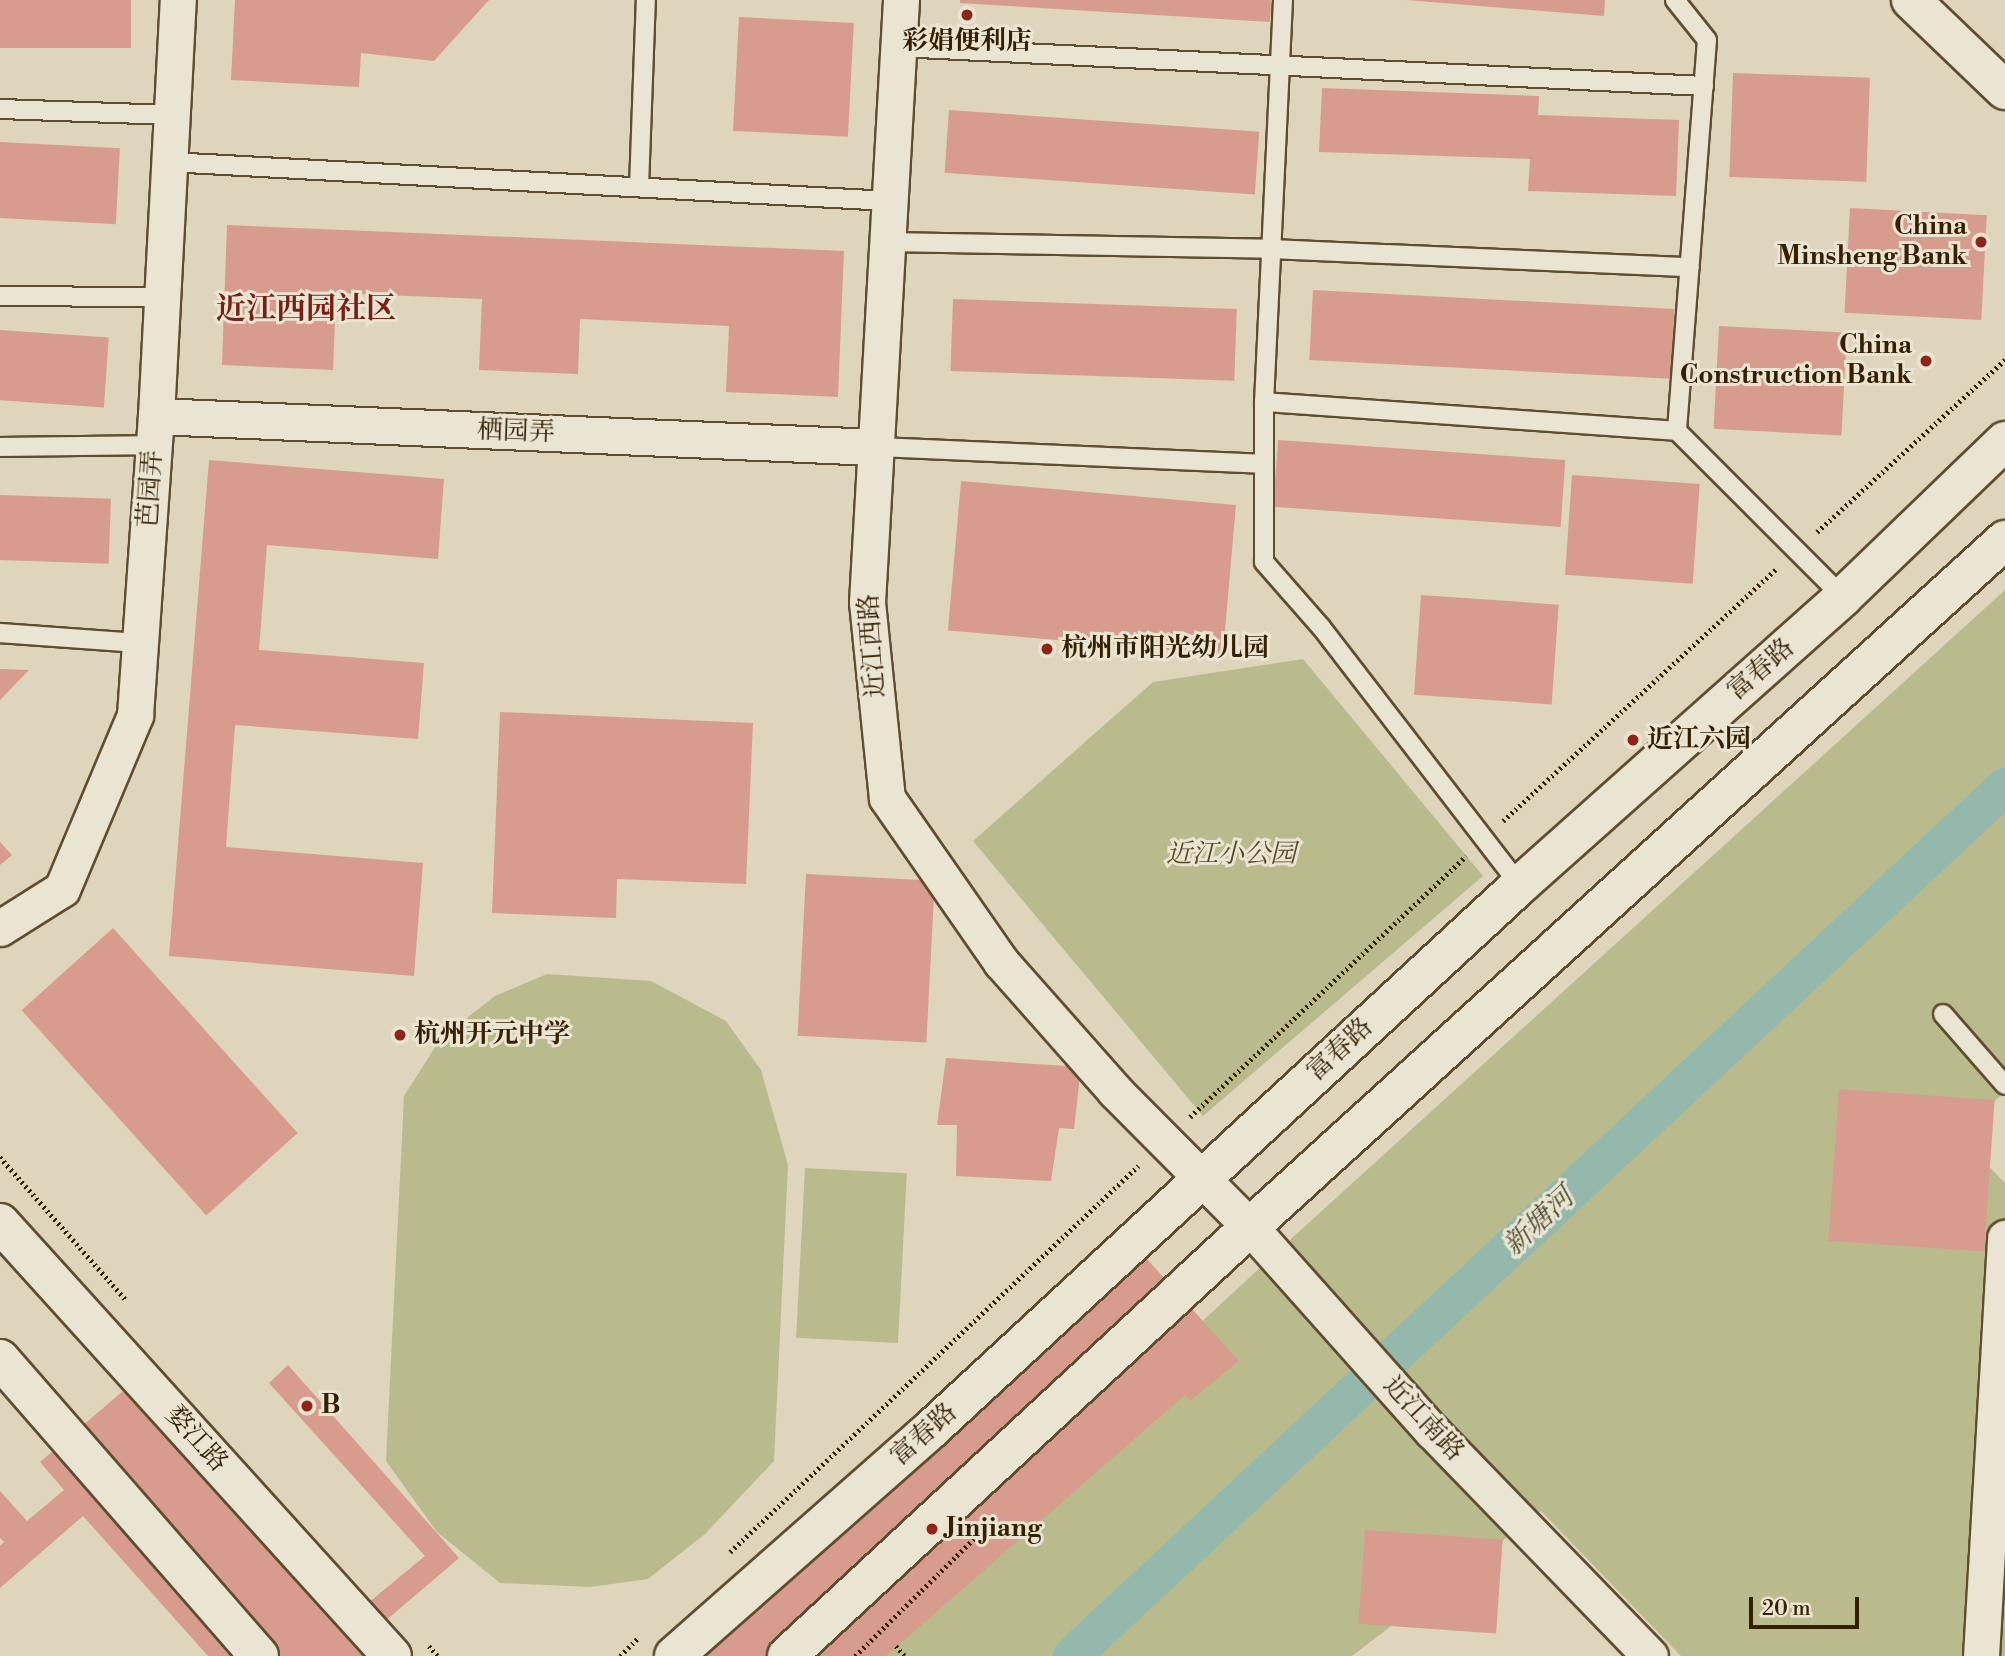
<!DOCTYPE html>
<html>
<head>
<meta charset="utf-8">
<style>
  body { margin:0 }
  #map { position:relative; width:2005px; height:1656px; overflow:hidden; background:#dfd5bc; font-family:"Libre Bodoni","Noto Serif SC",serif }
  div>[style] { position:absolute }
  .green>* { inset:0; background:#b9bb8c; transform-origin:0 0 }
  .canal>* { height:38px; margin:-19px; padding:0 19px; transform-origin:19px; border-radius:19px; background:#94b9ac }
  .building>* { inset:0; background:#d79c8e; transform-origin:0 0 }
  .path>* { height:4.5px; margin-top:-2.25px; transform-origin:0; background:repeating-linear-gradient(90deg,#362000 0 2px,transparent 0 5.5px) }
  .roads { filter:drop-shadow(2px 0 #604d2f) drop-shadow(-2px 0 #604d2f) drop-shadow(0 2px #604d2f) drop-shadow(0 -2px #604d2f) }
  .lane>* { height:18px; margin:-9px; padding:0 9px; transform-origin:9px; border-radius:9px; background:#eae4d3 }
  .street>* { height:35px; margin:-17.5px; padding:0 17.5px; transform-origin:17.5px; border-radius:17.5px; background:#eae4d3 }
  .secondary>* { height:38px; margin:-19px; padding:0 19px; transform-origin:19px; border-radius:19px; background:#eae4d3 }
  .dots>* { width:19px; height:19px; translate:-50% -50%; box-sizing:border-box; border:4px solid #eae4d3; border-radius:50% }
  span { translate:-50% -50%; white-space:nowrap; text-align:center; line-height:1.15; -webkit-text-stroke:6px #eae4d3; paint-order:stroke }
  .poi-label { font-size:26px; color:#362000; font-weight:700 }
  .right { translate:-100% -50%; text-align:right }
  .left { translate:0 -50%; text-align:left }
  .street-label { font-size:26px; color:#362000 }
  .park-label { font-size:26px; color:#574723; font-style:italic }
  .water-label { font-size:28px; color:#524e34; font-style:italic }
  .quarter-label { font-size:30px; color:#7a1f14; font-weight:700 }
  .scale { position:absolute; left:1749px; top:1597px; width:110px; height:32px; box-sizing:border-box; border:4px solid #362000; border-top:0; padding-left:9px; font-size:21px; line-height:24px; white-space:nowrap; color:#362000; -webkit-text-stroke:5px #eae4d3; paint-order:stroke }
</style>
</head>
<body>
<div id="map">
  <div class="green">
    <div style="clip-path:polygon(2005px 590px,2005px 1091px,1959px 1136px,2005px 1183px,2005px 1656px,1681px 1656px,1541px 1511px,1352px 1656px,842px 1656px,1292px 1238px)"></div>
    <div style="clip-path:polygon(1303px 659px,1483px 876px,1203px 1116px,973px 841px,1153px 682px)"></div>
    <div style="clip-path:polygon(547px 974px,651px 981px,726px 1021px,761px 1070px,788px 1165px,774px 1461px,705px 1534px,648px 1579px,590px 1587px,500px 1583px,437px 1532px,386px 1461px,404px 1096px,441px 1038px,495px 996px)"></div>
    <div style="left:805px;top:1168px;width:102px;height:170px;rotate:3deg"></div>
  </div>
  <div class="canal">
    <div style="left:1072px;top:1656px;width:1275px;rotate:-42.97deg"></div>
  </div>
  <div class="building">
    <div style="left:0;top:0;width:131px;height:48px"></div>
    <div style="clip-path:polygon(235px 0,489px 0,434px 61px,361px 53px,359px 87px,231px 80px)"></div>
    <div style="clip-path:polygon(960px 0,1271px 0,1270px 22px,960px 3px)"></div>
    <div style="clip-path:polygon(1406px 0,1605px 0,1604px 16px)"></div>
    <div style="left:739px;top:17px;width:115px;height:114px;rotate:3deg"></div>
    <div style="left:1733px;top:73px;width:137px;height:104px;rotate:2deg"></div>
    <div style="clip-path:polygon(1322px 88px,1539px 96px,1538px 115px,1679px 120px,1676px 196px,1528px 191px,1530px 159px,1319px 152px)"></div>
    <div style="left:949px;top:110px;width:311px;height:63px;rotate:4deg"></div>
    <div style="left:0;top:142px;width:120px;height:76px;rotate:3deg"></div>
    <div style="left:1850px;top:208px;width:137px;height:105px;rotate:3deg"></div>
    <div style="clip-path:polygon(227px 225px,844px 251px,838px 397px,726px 392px,729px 326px,580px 319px,578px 374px,479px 370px,482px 299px,336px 293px,333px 370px,222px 365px)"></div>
    <div style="left:1313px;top:290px;width:362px;height:70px;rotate:3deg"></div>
    <div style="left:953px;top:299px;width:284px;height:72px;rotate:2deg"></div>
    <div style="left:1719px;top:326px;width:128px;height:103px;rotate:3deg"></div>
    <div style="left:0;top:330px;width:109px;height:70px;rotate:4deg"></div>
    <div style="left:1278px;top:440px;width:288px;height:67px;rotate:4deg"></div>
    <div style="clip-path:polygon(209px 460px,444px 479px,438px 559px,267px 545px,259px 650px,424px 663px,418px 739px,235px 725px,226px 847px,423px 863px,414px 976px,169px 956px)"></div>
    <div style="left:1572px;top:475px;width:128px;height:100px;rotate:4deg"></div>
    <div style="left:961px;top:481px;width:276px;height:150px;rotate:5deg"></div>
    <div style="left:0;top:495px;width:111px;height:65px;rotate:2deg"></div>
    <div style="left:1421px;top:595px;width:138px;height:100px;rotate:4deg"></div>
    <div style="clip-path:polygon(0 669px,29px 670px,0 700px)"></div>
    <div style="clip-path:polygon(500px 712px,753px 723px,746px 884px,617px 879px,616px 918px,492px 913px)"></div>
    <div style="clip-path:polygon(0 842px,12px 855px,0 865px)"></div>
    <div style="left:806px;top:874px;width:129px;height:162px;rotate:3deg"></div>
    <div style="left:113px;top:928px;width:276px;height:123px;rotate:48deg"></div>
    <div style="clip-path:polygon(946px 1058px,1081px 1067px,1074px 1129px,1059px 1128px,1051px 1181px,956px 1176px,957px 1125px,937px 1125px)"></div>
    <div style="left:1839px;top:1089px;width:156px;height:152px;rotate:4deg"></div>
    <div style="clip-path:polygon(1137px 1248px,1239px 1361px,1190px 1401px,1185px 1395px,886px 1656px,688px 1656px)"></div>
    <div style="clip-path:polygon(288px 1365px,459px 1558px,363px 1640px,377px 1656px,208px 1656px,83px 1516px,0 1588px,0 1546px,4px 1542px,0 1538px,0 1491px,27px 1521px,64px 1490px,40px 1462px,137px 1379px,345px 1622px,425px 1556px,269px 1383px)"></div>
    <div style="left:1365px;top:1530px;width:138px;height:94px;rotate:4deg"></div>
  </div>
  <div class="path">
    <div style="left:1817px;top:532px;width:255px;rotate:-42.5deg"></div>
    <div style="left:1503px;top:821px;width:373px;rotate:-42.7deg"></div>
    <div style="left:1190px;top:1117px;width:380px;rotate:-43.4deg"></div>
    <div style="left:0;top:1157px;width:191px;rotate:48.6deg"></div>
    <div style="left:730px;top:1552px;width:562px;rotate:-43.41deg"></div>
    <div style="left:429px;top:1646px;width:13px;rotate:48deg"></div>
    <div style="left:896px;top:1646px;width:13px;rotate:48deg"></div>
    <div style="left:620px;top:1656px;width:27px;rotate:-45deg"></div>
    <div style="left:855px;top:1656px;width:181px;rotate:-44.6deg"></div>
  </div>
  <div class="roads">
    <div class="lane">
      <div style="left:1283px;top:0;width:402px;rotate:92.7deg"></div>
      <div style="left:1264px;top:402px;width:160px;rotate:90deg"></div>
      <div style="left:1264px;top:562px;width:86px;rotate:48.8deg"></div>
      <div style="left:1321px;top:627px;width:326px;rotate:52.4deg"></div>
      <div style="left:1675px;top:0;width:51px;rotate:51.3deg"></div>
      <div style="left:1707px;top:40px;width:392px;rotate:94.4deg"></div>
      <div style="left:898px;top:47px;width:807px;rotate:2.77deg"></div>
      <div style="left:0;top:109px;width:172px;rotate:2deg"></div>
      <div style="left:169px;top:162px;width:722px;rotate:3.1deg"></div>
      <div style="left:639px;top:187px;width:187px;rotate:-87.9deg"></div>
      <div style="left:887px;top:242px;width:384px;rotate:1deg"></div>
      <div style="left:1271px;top:249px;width:419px;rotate:2.5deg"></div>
      <div style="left:0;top:296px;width:162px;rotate:0.4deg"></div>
      <div style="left:1264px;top:402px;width:414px;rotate:4deg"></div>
      <div style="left:1677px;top:431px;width:235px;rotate:45deg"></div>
      <div style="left:0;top:447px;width:154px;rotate:-0.7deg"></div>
      <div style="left:876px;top:447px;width:388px;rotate:2.5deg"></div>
      <div style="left:0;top:633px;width:140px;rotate:4.1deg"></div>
      <div style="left:1943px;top:1014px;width:94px;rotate:48.9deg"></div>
    </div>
    <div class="street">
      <div style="left:901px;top:0;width:603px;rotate:93.23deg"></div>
      <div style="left:867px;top:602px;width:197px;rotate:84.2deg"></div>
      <div style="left:887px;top:798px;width:200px;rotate:55.2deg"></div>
      <div style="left:1001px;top:962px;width:172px;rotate:48.5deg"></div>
      <div style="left:1115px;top:1091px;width:192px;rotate:45.2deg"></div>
      <div style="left:1250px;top:1227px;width:273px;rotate:48.3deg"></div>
      <div style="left:1432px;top:1431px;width:313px;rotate:45.9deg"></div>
      <div style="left:156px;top:416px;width:721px;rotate:2.47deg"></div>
      <div style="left:0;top:928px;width:73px;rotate:-32.2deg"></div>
      <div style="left:62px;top:889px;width:189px;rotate:-67.2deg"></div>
      <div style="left:135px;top:715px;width:300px;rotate:-86deg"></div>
      <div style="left:156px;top:416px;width:417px;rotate:-87deg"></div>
      <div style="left:1981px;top:1656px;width:419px;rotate:-86.7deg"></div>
    </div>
    <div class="secondary">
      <div style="left:1911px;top:0;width:130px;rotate:43.8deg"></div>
      <div style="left:0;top:1223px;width:584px;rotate:47.85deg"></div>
      <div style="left:0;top:1359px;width:394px;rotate:48.9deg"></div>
      <div style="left:674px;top:1656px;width:337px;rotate:-41.4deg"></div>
      <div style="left:927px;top:1433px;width:807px;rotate:-42.74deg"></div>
      <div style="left:1520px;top:885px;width:433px;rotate:-41.7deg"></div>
      <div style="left:1843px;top:597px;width:225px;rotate:-43.9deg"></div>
      <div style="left:787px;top:1656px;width:631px;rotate:-42.82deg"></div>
      <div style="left:1250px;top:1227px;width:1021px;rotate:-42.3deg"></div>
    </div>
  </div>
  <div class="dots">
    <div style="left:967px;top:15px;background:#8f2418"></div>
    <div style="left:1981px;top:242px;background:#8f2418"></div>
    <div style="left:1926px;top:361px;background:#8f2418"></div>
    <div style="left:1047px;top:649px;background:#8f2418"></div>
    <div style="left:1633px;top:740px;background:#8f2418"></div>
    <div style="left:400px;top:1035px;background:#8f2418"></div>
    <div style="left:307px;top:1406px;background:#8f2418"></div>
    <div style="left:932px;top:1529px;background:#8f2418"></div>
  </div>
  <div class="poi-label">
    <span style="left:967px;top:42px">彩娟便利店</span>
    <span class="right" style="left:1967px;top:242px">China<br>Minsheng Bank</span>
    <span class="right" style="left:1912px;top:361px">China<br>Construction Bank</span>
    <span class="left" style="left:1061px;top:649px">杭州市阳光幼儿园</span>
    <span class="left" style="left:1647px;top:740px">近江六园</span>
    <span class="left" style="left:414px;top:1035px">杭州开元中学</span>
    <span class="left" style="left:321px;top:1406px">B</span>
    <span class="left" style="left:946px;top:1529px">Jinjiang</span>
  </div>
  <div class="street-label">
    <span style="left:516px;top:432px;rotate:2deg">栖园弄</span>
    <span style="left:151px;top:489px;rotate:-86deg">芭园弄</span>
    <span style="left:873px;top:646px;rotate:-94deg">近江西路</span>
    <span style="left:1761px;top:670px;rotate:-41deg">富春路</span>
    <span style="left:1340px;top:1050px;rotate:-43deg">富春路</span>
    <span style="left:1423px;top:1419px;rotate:47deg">近江南路</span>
    <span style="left:924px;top:1435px;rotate:-42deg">富春路</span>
    <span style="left:196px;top:1439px;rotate:48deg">婺江路</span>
  </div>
  <div class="park-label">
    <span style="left:1231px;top:855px">近江小公园</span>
  </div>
  <div class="water-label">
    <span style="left:1539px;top:1222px;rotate:-43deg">新塘河</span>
  </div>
  <div class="quarter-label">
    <span style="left:306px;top:309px">近江西园社区</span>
  </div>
  <div class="scale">20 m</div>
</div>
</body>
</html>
